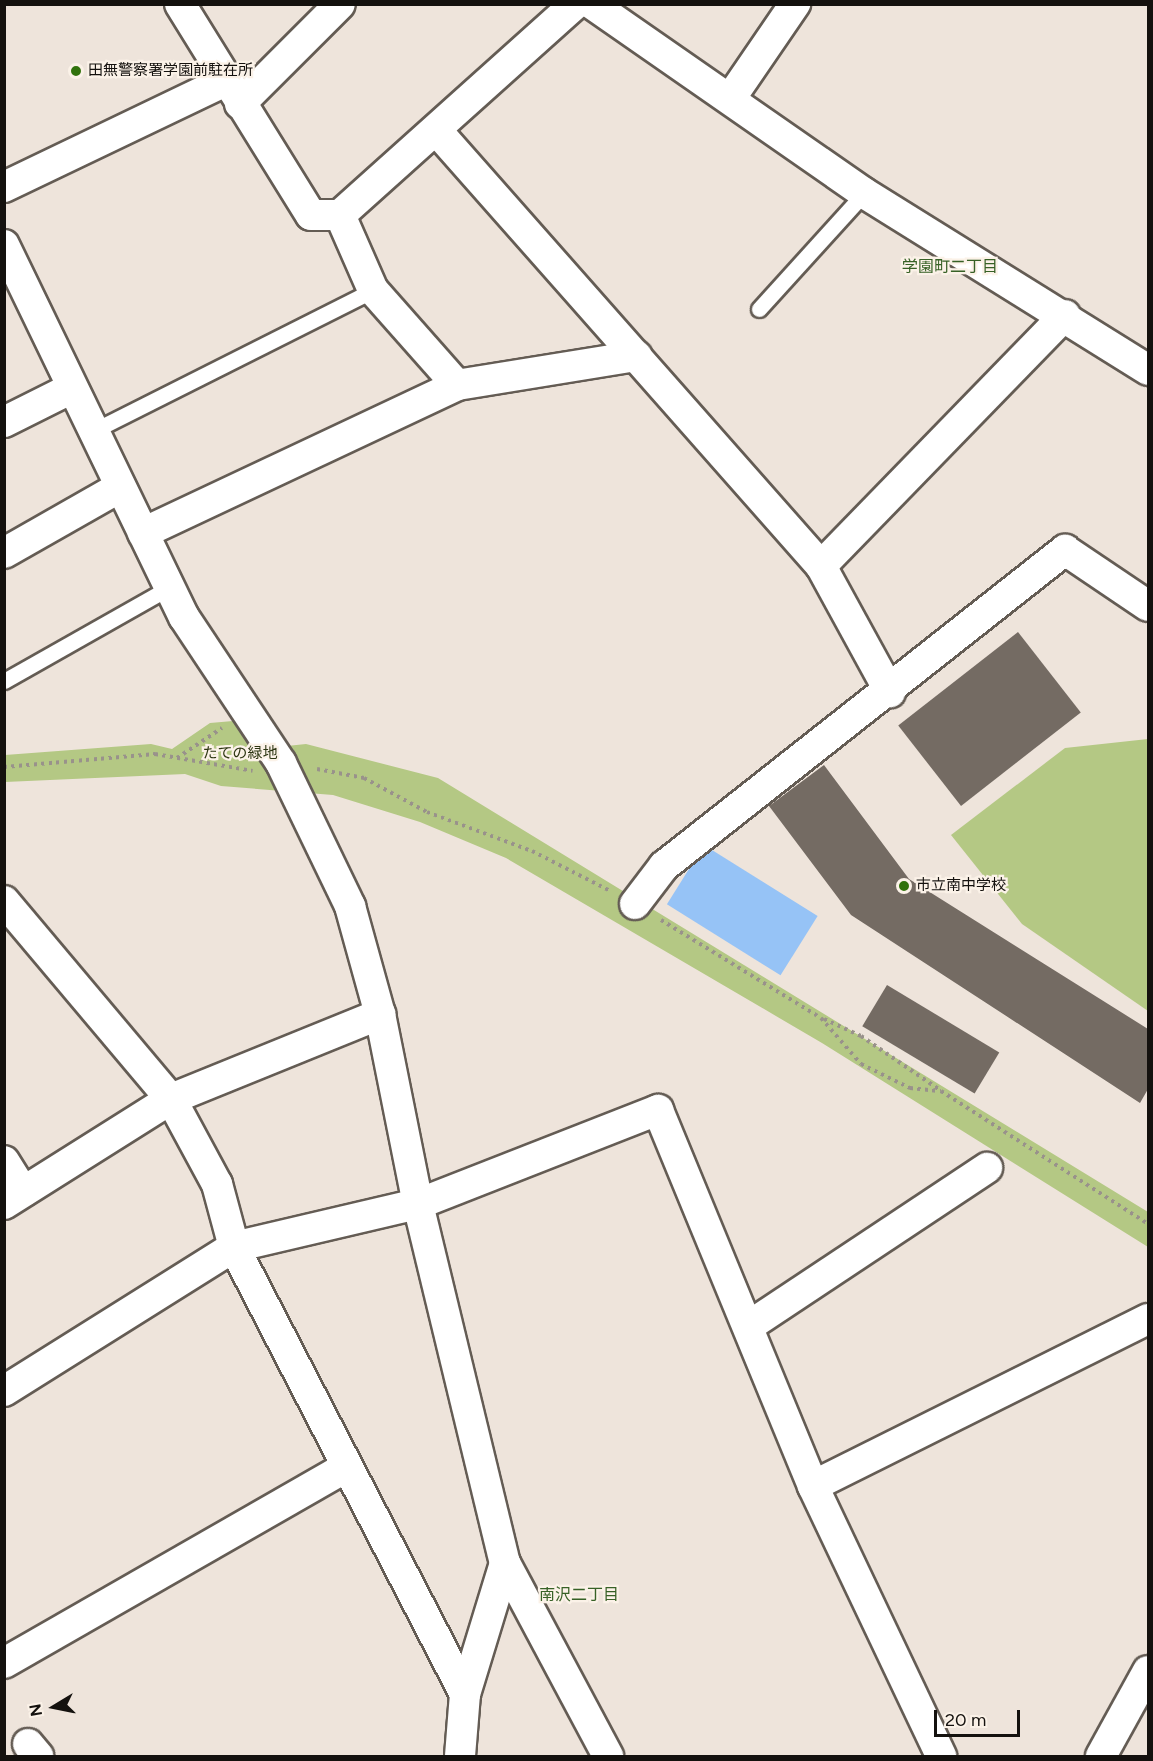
<!DOCTYPE html>
<html>
<head>
<meta charset="utf-8">
<style>
  body { margin:0 }
  #map { position:relative; width:1153px; height:1761px; overflow:hidden; background:#eee4db; font-family:Figtree,"Noto Sans JP",sans-serif }
  div>[style] { position:absolute }
  .green>* { inset:0; background:#b4c884 }
  .water>* { inset:0; background:#96c3f6; transform-origin:0 0 }
  .building>* { inset:0; background:#746b63; transform-origin:0 0 }
  .path>* { height:4px; margin-top:-2px; transform-origin:0; background:repeating-linear-gradient(90deg,#99928b 0 3px,transparent 0 7.5px) }
  .roads { filter:drop-shadow(2px 0 #645c54) drop-shadow(-2px 0 #645c54) drop-shadow(0 2px #645c54) drop-shadow(0 -2px #645c54) }
  .service>* { height:15px; margin:-7.5px; padding:0 7.5px; transform-origin:7.5px; border-radius:7.5px; background:#fff }
  .minor>* { height:30px; margin:-15px; padding:0 15px; transform-origin:15px; border-radius:15px; background:#fff }
  .dots>* { width:16px; height:16px; translate:-50% -50%; box-sizing:border-box; border:3px solid #fbf2e8; border-radius:50% }
  span { translate:-50% -50%; white-space:nowrap; text-align:center; line-height:1.15; -webkit-text-stroke:4.5px #fbf2e8; paint-order:stroke }
  .poi-label { font-size:15px; color:#14110e }
  .left { translate:0 -50%; text-align:left }
  .park-label { font-size:15px; color:#2d3613 }
  .neighbourhood-label { font-size:16px; color:#376126 }
  .frame { position:absolute; inset:0; border:6px solid #14110e; pointer-events:none }
  .north { position:absolute; left:24px; top:1677px; width:60px; height:60px; -webkit-text-stroke:4px #fbf2e8; paint-order:stroke; rotate:260deg; font-size:16px; font-weight:700; line-height:24px; text-align:center; color:#14110e }
  .north::after { content:''; display:block; margin:auto; width:21px; height:27px; background:#14110e; clip-path:polygon(50% 0,100% 100%,50% 72%,0 100%) }
  .scale { position:absolute; left:934px; top:1710px; width:86px; height:27px; box-sizing:border-box; border:3px solid #14110e; border-top:0; padding-left:8px; font-size:18px; line-height:21px; white-space:nowrap; color:#14110e; -webkit-text-stroke:4px #fbf2e8; paint-order:stroke }
</style>
</head>
<body>
<div id="map">
  <div class="green">
    <div style="clip-path:polygon(257px 719px,277px 747px,306px 744px,438px 778px,1148px 1212px,1148px 1247px,822px 1043px,506px 858px,420px 822px,333px 795px,221px 786px,185px 774px,5px 782px,5px 755px,151px 744px,172px 749px,210px 723px)"></div>
    <div style="clip-path:polygon(1148px 739px,1148px 1011px,1022px 924px,951px 835px,1065px 748px)"></div>
  </div>
  <div class="water">
    <div style="left:704px;top:845px;width:134px;height:70px;rotate:32deg"></div>
  </div>
  <div class="building">
    <div style="left:1018px;top:632px;width:102px;height:152px;rotate:52deg"></div>
    <div style="clip-path:polygon(824px 765px,909px 879px,1148px 1029px,1148px 1089px,1140px 1103px,851px 915px,769px 806px)"></div>
    <div style="left:887px;top:985px;width:131px;height:48px;rotate:31deg"></div>
  </div>
  <div class="path">
    <div style="left:177px;top:758px;width:54px;rotate:-33.7deg"></div>
    <div style="left:4px;top:767px;width:152px;rotate:-4.9deg"></div>
    <div style="left:155px;top:754px;width:99px;rotate:9.8deg"></div>
    <div style="left:317px;top:769px;width:48px;rotate:10.8deg"></div>
    <div style="left:364px;top:778px;width:72px;rotate:28.4deg"></div>
    <div style="left:427px;top:812px;width:112px;rotate:20.4deg"></div>
    <div style="left:532px;top:851px;width:88px;rotate:27.1deg"></div>
    <div style="left:661px;top:920px;width:188px;rotate:31.5deg"></div>
    <div style="left:821px;top:1018px;width:61px;rotate:49deg"></div>
    <div style="left:861px;top:1064px;width:55px;rotate:26.1deg"></div>
    <div style="left:910px;top:1088px;width:31px;rotate:6deg"></div>
    <div style="left:941px;top:1091px;width:246px;rotate:32.7deg"></div>
    <div style="left:824px;top:1019px;width:41px;rotate:24.7deg"></div>
    <div style="left:861px;top:1036px;width:96px;rotate:34.4deg"></div>
  </div>
  <div class="roads">
    <div class="service">
      <div style="left:759px;top:309px;width:156px;rotate:-47.8deg"></div>
      <div style="left:93px;top:431px;width:313px;rotate:-26.7deg"></div>
      <div style="left:4px;top:681px;width:191px;rotate:-29.5deg"></div>
    </div>
    <div class="minor">
      <div style="left:180px;top:4px;width:248px;rotate:58.2deg"></div>
      <div style="left:311px;top:215px;width:29px"></div>
      <div style="left:340px;top:215px;width:82px;rotate:66.3deg"></div>
      <div style="left:373px;top:290px;width:127px;rotate:48.5deg"></div>
      <div style="left:592px;top:4px;width:331px;rotate:34.8deg"></div>
      <div style="left:864px;top:193px;width:335px;rotate:31.9deg"></div>
      <div style="left:732px;top:96px;width:112px;rotate:-55.6deg"></div>
      <div style="left:240px;top:104px;width:141px;rotate:-45deg"></div>
      <div style="left:437px;top:131px;width:580px;rotate:48.56deg"></div>
      <div style="left:821px;top:566px;width:144px;rotate:61.3deg"></div>
      <div style="left:4px;top:187px;width:245px;rotate:-25.6deg"></div>
      <div style="left:340px;top:215px;width:316px;rotate:-41.9deg"></div>
      <div style="left:4px;top:245px;width:413px;rotate:64.2deg"></div>
      <div style="left:184px;top:617px;width:175px;rotate:56.4deg"></div>
      <div style="left:281px;top:763px;width:159px;rotate:64.2deg"></div>
      <div style="left:350px;top:906px;width:112px;rotate:74.5deg"></div>
      <div style="left:380px;top:1014px;width:194px;rotate:78.7deg"></div>
      <div style="left:418px;top:1204px;width:369px;rotate:76.4deg"></div>
      <div style="left:505px;top:1563px;width:219px;rotate:61.9deg"></div>
      <div style="left:4px;top:422px;width:76px;rotate:-26.6deg"></div>
      <div style="left:143px;top:533px;width:347px;rotate:-25.2deg"></div>
      <div style="left:457px;top:385px;width:182px;rotate:-9.2deg"></div>
      <div style="left:4px;top:553px;width:133px;rotate:-29.6deg"></div>
      <div style="left:821px;top:566px;width:350px;rotate:-45.8deg"></div>
      <div style="left:4px;top:901px;width:259px;rotate:49.9deg"></div>
      <div style="left:171px;top:1099px;width:97px;rotate:61.6deg"></div>
      <div style="left:217px;top:1184px;width:65px;rotate:74.9deg"></div>
      <div style="left:234px;top:1247px;width:503px;rotate:62.67deg"></div>
      <div style="left:635px;top:904px;width:48px;rotate:-52.7deg"></div>
      <div style="left:664px;top:866px;width:511px;rotate:-38.24deg"></div>
      <div style="left:1065px;top:550px;width:100px;rotate:34deg"></div>
      <div style="left:4px;top:1161px;width:36px;rotate:58deg"></div>
      <div style="left:4px;top:1204px;width:197px;rotate:-32.2deg"></div>
      <div style="left:171px;top:1099px;width:226px;rotate:-22.1deg"></div>
      <div style="left:749px;top:1326px;width:286px;rotate:-33.6deg"></div>
      <div style="left:4px;top:1391px;width:271px;rotate:-32.1deg"></div>
      <div style="left:234px;top:1247px;width:189px;rotate:-13.2deg"></div>
      <div style="left:418px;top:1204px;width:258px;rotate:-21.4deg"></div>
      <div style="left:658px;top:1110px;width:407px;rotate:67.6deg"></div>
      <div style="left:813px;top:1486px;width:299px;rotate:64.6deg"></div>
      <div style="left:813px;top:1486px;width:374px;rotate:-26.5deg"></div>
      <div style="left:4px;top:1663px;width:394px;rotate:-29.8deg"></div>
      <div style="left:28px;top:1744px;width:16px;rotate:50deg"></div>
      <div style="left:460px;top:1756px;width:62px;rotate:-85.4deg"></div>
      <div style="left:465px;top:1694px;width:137px;rotate:-73deg"></div>
      <div style="left:1101px;top:1756px;width:97px;rotate:-61.1deg"></div>
    </div>
  </div>
  <div class="dots">
    <div style="left:76px;top:71px;background:#31720c"></div>
    <div style="left:904px;top:886px;background:#31720c"></div>
  </div>
  <div class="poi-label">
    <span class="left" style="left:88px;top:71px">田無警察署学園前駐在所</span>
    <span class="left" style="left:916px;top:886px">市立南中学校</span>
  </div>
  <div class="park-label">
    <span style="left:240px;top:754px">たての緑地</span>
  </div>
  <div class="neighbourhood-label">
    <span style="left:950px;top:267px">学園町二丁目</span>
    <span style="left:579px;top:1595px">南沢二丁目</span>
  </div>
  <div class="frame"></div>
  <div class="north">N</div>
  <div class="scale">20 m</div>
</div>
</body>
</html>
